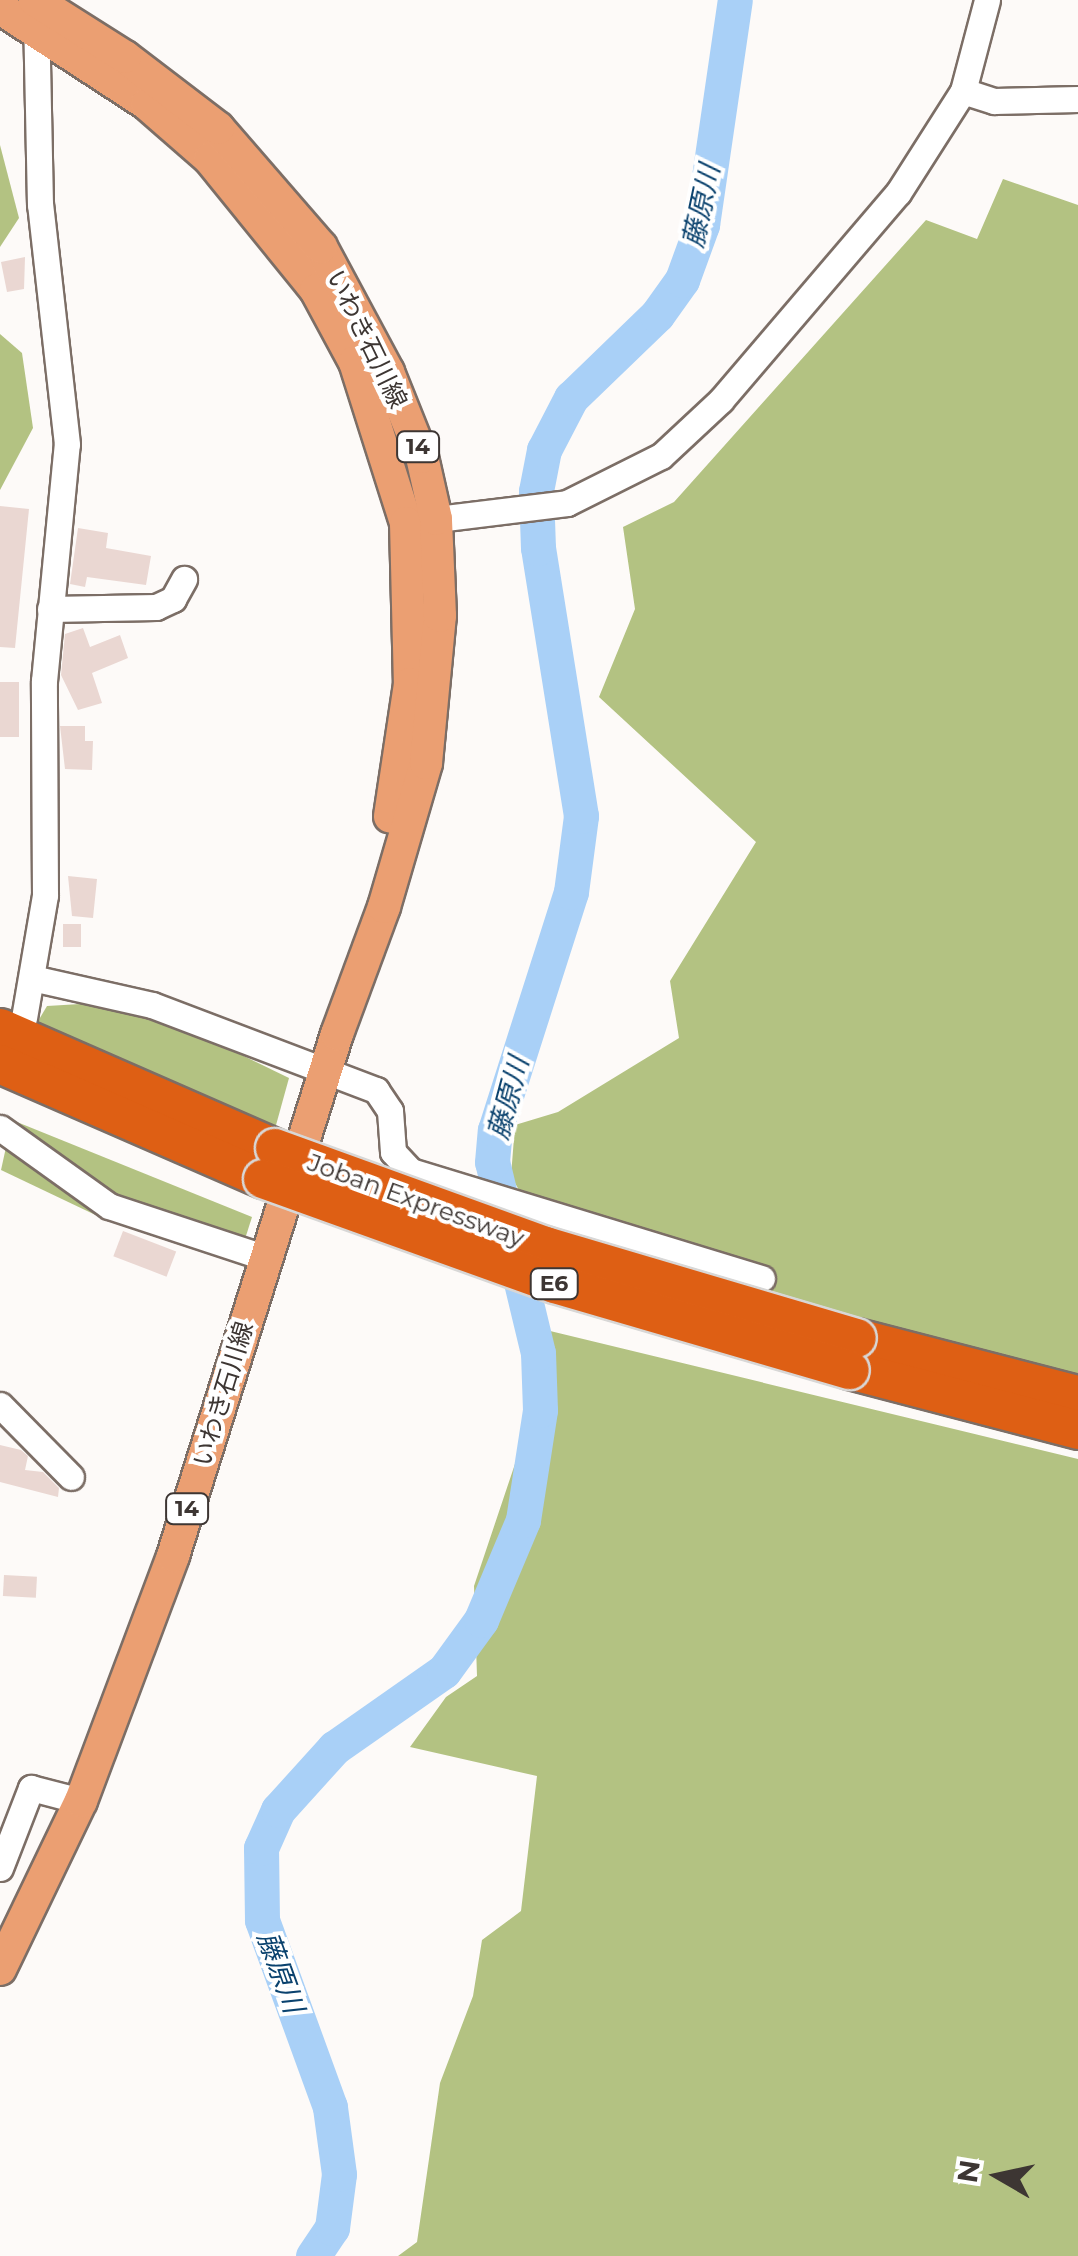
<!DOCTYPE html>
<html>
<head>
<meta charset="utf-8">
<style>
  body { margin:0 }
  #map { position:relative; width:1078px; height:2256px; overflow:hidden; background:#fdfaf8; font-family:Montserrat,"Noto Sans JP",sans-serif }
  div>[style] { position:absolute }
  .forest>* { inset:0; background:#b3c282 }
  .river>* { height:35px; margin:-17.5px; padding:0 17.5px; transform-origin:17.5px; border-radius:17.5px; background:#a9d0f7 }
  .building>* { inset:0; background:#ead7d2; transform-origin:0 0 }
  .roads { filter:drop-shadow(2px 0 #7c6e66) drop-shadow(-2px 0 #7c6e66) drop-shadow(0 2px #7c6e66) drop-shadow(0 -2px #7c6e66) }
  .minor>* { height:25px; margin:-12.5px; padding:0 12.5px; transform-origin:12.5px; border-radius:12.5px; background:#fff }
  .major>* { height:32px; margin:-16px; padding:0 16px; transform-origin:16px; border-radius:16px; background:#eb9f72 }
  .highway>* { height:38px; margin:-19px; padding:0 19px; transform-origin:19px; border-radius:19px; background:#de5f14 }
  .bridges { filter:drop-shadow(2px 0 #d8d7d6) drop-shadow(-2px 0 #d8d7d6) drop-shadow(0 2px #d8d7d6) drop-shadow(0 -2px #d8d7d6) }
  .highway-bridge>* { height:38px; margin:-19px; padding:0 19px; transform-origin:19px; border-radius:19px; background:#de5f14 }
  span { translate:-50% -50%; white-space:nowrap; text-align:center; line-height:1.15; -webkit-text-stroke:8px #fff; paint-order:stroke }
  .shield-label span { padding:2px 8px; background:#fff; border:2px solid; border-radius:8px; -webkit-text-stroke-width:0 }
  .shield-label { font-size:22px; color:#3d3633; font-weight:700 }
  .street-label { font-size:25px; color:#3d3633 }
  .water-label { font-size:28px; color:#0a426e; font-style:italic }
  .north { position:absolute; left:948px; top:2126px; width:100px; height:100px; -webkit-text-stroke:8px #fff; paint-order:stroke; rotate:279deg; font-size:28px; font-weight:700; line-height:40px; text-align:center; color:#3d3633 }
  .north::after { content:''; display:block; margin:auto; width:35px; height:45px; background:#3d3633; clip-path:polygon(50% 0,100% 100%,50% 72%,0 100%) }
</style>
</head>
<body>
<div id="map">
  <div class="forest">
    <div style="clip-path:polygon(0 145px,19px 218px,0 247px)"></div>
    <div style="clip-path:polygon(1003px 179px,1078px 205px,1078px 1382px,756px 1304px,610px 1242px,541px 1229px,511px 1176px,515px 1125px,558px 1112px,679px 1038px,670px 981px,756px 842px,599px 697px,635px 609px,623px 527px,674px 502px,926px 220px,977px 239px)"></div>
    <div style="clip-path:polygon(0 334px,22px 353px,33px 428px,0 490px)"></div>
    <div style="clip-path:polygon(97px 1003px,209px 1039px,289px 1078px,273px 1136px,34px 1028px,47px 1006px)"></div>
    <div style="clip-path:polygon(12px 1120px,252px 1217px,245px 1239px,106px 1220px,1px 1170px)"></div>
    <div style="clip-path:polygon(546px 1330px,1078px 1459px,1078px 2256px,398px 2256px,417px 2242px,440px 2083px,473px 1996px,482px 1940px,521px 1911px,537px 1776px,410px 1747px,446px 1697px,477px 1676px,474px 1586px,519px 1452px)"></div>
  </div>
  <div class="river">
    <div style="left:313px;top:2256px;width:34px;rotate:-56deg"></div>
    <div style="left:332px;top:2228px;width:54px;rotate:-82.6deg"></div>
    <div style="left:339px;top:2174px;width:68px;rotate:-97.7deg"></div>
    <div style="left:330px;top:2107px;width:199px;rotate:-110deg"></div>
    <div style="left:262px;top:1920px;width:72px;rotate:-90.8deg"></div>
    <div style="left:261px;top:1848px;width:42px;rotate:-65.9deg"></div>
    <div style="left:278px;top:1810px;width:84px;rotate:-47.9deg"></div>
    <div style="left:334px;top:1748px;width:134px;rotate:-35deg"></div>
    <div style="left:444px;top:1671px;width:63px;rotate:-54deg"></div>
    <div style="left:481px;top:1620px;width:108px;rotate:-67.2deg"></div>
    <div style="left:523px;top:1520px;width:111px;rotate:-81.2deg"></div>
    <div style="left:540px;top:1410px;width:57px;rotate:-92deg"></div>
    <div style="left:538px;top:1353px;width:196px;rotate:-103.5deg"></div>
    <div style="left:492px;top:1162px;width:32px;rotate:-85deg"></div>
    <div style="left:495px;top:1130px;width:250px;rotate:-72.3deg"></div>
    <div style="left:571px;top:892px;width:77px;rotate:-82.5deg"></div>
    <div style="left:581px;top:816px;width:271px;rotate:-99.1deg"></div>
    <div style="left:538px;top:548px;width:57px;rotate:-92deg"></div>
    <div style="left:536px;top:491px;width:42px;rotate:-79deg"></div>
    <div style="left:544px;top:450px;width:59px;rotate:-62.6deg"></div>
    <div style="left:571px;top:398px;width:120px;rotate:-44deg"></div>
    <div style="left:657px;top:315px;width:43px;rotate:-54.5deg"></div>
    <div style="left:682px;top:280px;width:59px;rotate:-70deg"></div>
    <div style="left:702px;top:225px;width:227px;rotate:-81.7deg"></div>
  </div>
  <div class="building">
    <div style="clip-path:polygon(25px 257px,24px 289px,7px 292px,1px 262px)"></div>
    <div style="clip-path:polygon(0 506px,29px 509px,15px 648px,0 647px)"></div>
    <div style="clip-path:polygon(78px 528px,108px 533px,106px 548px,151px 556px,146px 585px,87px 577px,85px 587px,70px 584px)"></div>
    <div style="clip-path:polygon(83px 628px,90px 647px,120px 635px,128px 658px,92px 673px,102px 703px,78px 710px,61px 675px,65px 634px)"></div>
    <div style="left:19px;top:682px;width:55px;height:19px;rotate:90deg"></div>
    <div style="clip-path:polygon(60px 726px,85px 726px,85px 741px,93px 741px,92px 770px,65px 769px)"></div>
    <div style="clip-path:polygon(68px 876px,97px 879px,93px 918px,72px 916px)"></div>
    <div style="left:63px;top:924px;width:18px;height:23px"></div>
    <div style="left:123px;top:1231px;width:57px;height:27px;rotate:21deg"></div>
    <div style="clip-path:polygon(0 1445px,21px 1450px,28px 1456px,25px 1470px,43px 1472px,59px 1488px,58px 1497px,0 1482px)"></div>
    <div style="left:4px;top:1575px;width:33px;height:21px;rotate:3deg"></div>
  </div>
  <div class="roads">
    <div class="minor">
      <div style="left:963px;top:91px;width:33px;rotate:18deg"></div>
      <div style="left:994px;top:101px;width:84px;rotate:-1.4deg"></div>
      <div style="left:421px;top:521px;width:147px;rotate:-7deg"></div>
      <div style="left:567px;top:503px;width:105px;rotate:-26.6deg"></div>
      <div style="left:661px;top:456px;width:82px;rotate:-43deg"></div>
      <div style="left:721px;top:400px;width:272px;rotate:-49.5deg"></div>
      <div style="left:898px;top:193px;width:121px;rotate:-57.5deg"></div>
      <div style="left:963px;top:91px;width:94px;rotate:-75.2deg"></div>
      <div style="left:50px;top:609px;width:106px;rotate:-1.1deg"></div>
      <div style="left:156px;top:607px;width:19px;rotate:-25deg"></div>
      <div style="left:173px;top:599px;width:23px;rotate:-61deg"></div>
      <div style="left:32px;top:978px;width:123px;rotate:12.7deg"></div>
      <div style="left:152px;top:1005px;width:240px;rotate:20.8deg"></div>
      <div style="left:376px;top:1090px;width:25px;rotate:56deg"></div>
      <div style="left:390px;top:1111px;width:41px;rotate:85.8deg"></div>
      <div style="left:393px;top:1152px;width:26px;rotate:47deg"></div>
      <div style="left:411px;top:1171px;width:367px;rotate:17deg"></div>
      <div style="left:24px;top:1018px;width:125px;rotate:-80.3deg"></div>
      <div style="left:45px;top:895px;width:214px;rotate:-90.3deg"></div>
      <div style="left:44px;top:681px;width:238px;rotate:-84.5deg"></div>
      <div style="left:67px;top:444px;width:241px;rotate:-96.4deg"></div>
      <div style="left:40px;top:205px;width:185px;rotate:-91.2deg"></div>
      <div style="left:0;top:1128px;width:134px;rotate:35.6deg"></div>
      <div style="left:109px;top:1206px;width:165px;rotate:18.3deg"></div>
      <div style="left:0;top:1405px;width:101px;rotate:45.4deg"></div>
      <div style="left:0;top:1868px;width:86px;rotate:-68.8deg"></div>
      <div style="left:31px;top:1788px;width:52px;rotate:14.6deg"></div>
    </div>
    <div class="major">
      <div style="left:0;top:8px;width:176px;rotate:33.1deg"></div>
      <div style="left:147px;top:104px;width:84px;rotate:41.1deg"></div>
      <div style="left:210px;top:159px;width:169px;rotate:51deg"></div>
      <div style="left:316px;top:290px;width:82px;rotate:61.6deg"></div>
      <div style="left:355px;top:362px;width:169px;rotate:72.4deg"></div>
      <div style="left:406px;top:523px;width:161px;rotate:88.6deg"></div>
      <div style="left:410px;top:684px;width:134px;rotate:98.6deg"></div>
      <div style="left:0;top:1969px;width:187px;rotate:-64.3deg"></div>
      <div style="left:81px;top:1801px;width:262px;rotate:-69.4deg"></div>
      <div style="left:173px;top:1556px;width:547px;rotate:-72.56deg"></div>
      <div style="left:337px;top:1034px;width:135px;rotate:-69.7deg"></div>
      <div style="left:384px;top:907px;width:150px;rotate:-73.7deg"></div>
      <div style="left:426px;top:763px;width:148px;rotate:-84.6deg"></div>
      <div style="left:440px;top:616px;width:97px;rotate:-92.4deg"></div>
      <div style="left:436px;top:519px;width:64px;rotate:-102.7deg"></div>
      <div style="left:422px;top:457px;width:92px;rotate:-111.8deg"></div>
      <div style="left:388px;top:372px;width:142px;rotate:-118.2deg"></div>
      <div style="left:321px;top:247px;width:157px;rotate:-130.9deg"></div>
      <div style="left:218px;top:128px;width:117px;rotate:-142.6deg"></div>
      <div style="left:125px;top:57px;width:107px;rotate:-147.7deg"></div>
    </div>
    <div class="highway">
      <div style="left:0;top:1028px;width:300px;rotate:23.6deg"></div>
      <div style="left:0;top:1064px;width:287px;rotate:23.6deg"></div>
      <div style="left:857px;top:1338px;width:228px;rotate:14.5deg"></div>
      <div style="left:850px;top:1370px;width:236px;rotate:14.7deg"></div>
    </div>
  </div>
  <div class="bridges">
    <div class="highway-bridge">
      <div style="left:275px;top:1148px;width:288px;rotate:19.9deg"></div>
      <div style="left:546px;top:1246px;width:324px;rotate:16.5deg"></div>
      <div style="left:263px;top:1179px;width:310px;rotate:19.8deg"></div>
      <div style="left:555px;top:1284px;width:307px;rotate:16.3deg"></div>
    </div>
  </div>
  <div class="shield-label">
    <span style="left:418px;top:447px">14</span>
    <span style="left:554px;top:1284px">E6</span>
    <span style="left:187px;top:1509px">14</span>
  </div>
  <div class="street-label">
    <span style="left:367px;top:339px;rotate:64deg">いわき石川線</span>
    <span style="left:416px;top:1200px;rotate:20deg">Joban Expressway</span>
    <span style="left:223px;top:1394px;rotate:-73deg">いわき石川線</span>
  </div>
  <div class="water-label">
    <span style="left:701px;top:206px;rotate:-78deg">藤原川</span>
    <span style="left:508px;top:1098px;rotate:-75deg">藤原川</span>
    <span style="left:281px;top:1972px;rotate:70deg">藤原川</span>
  </div>
  <div class="north">N</div>
</div>
</body>
</html>
